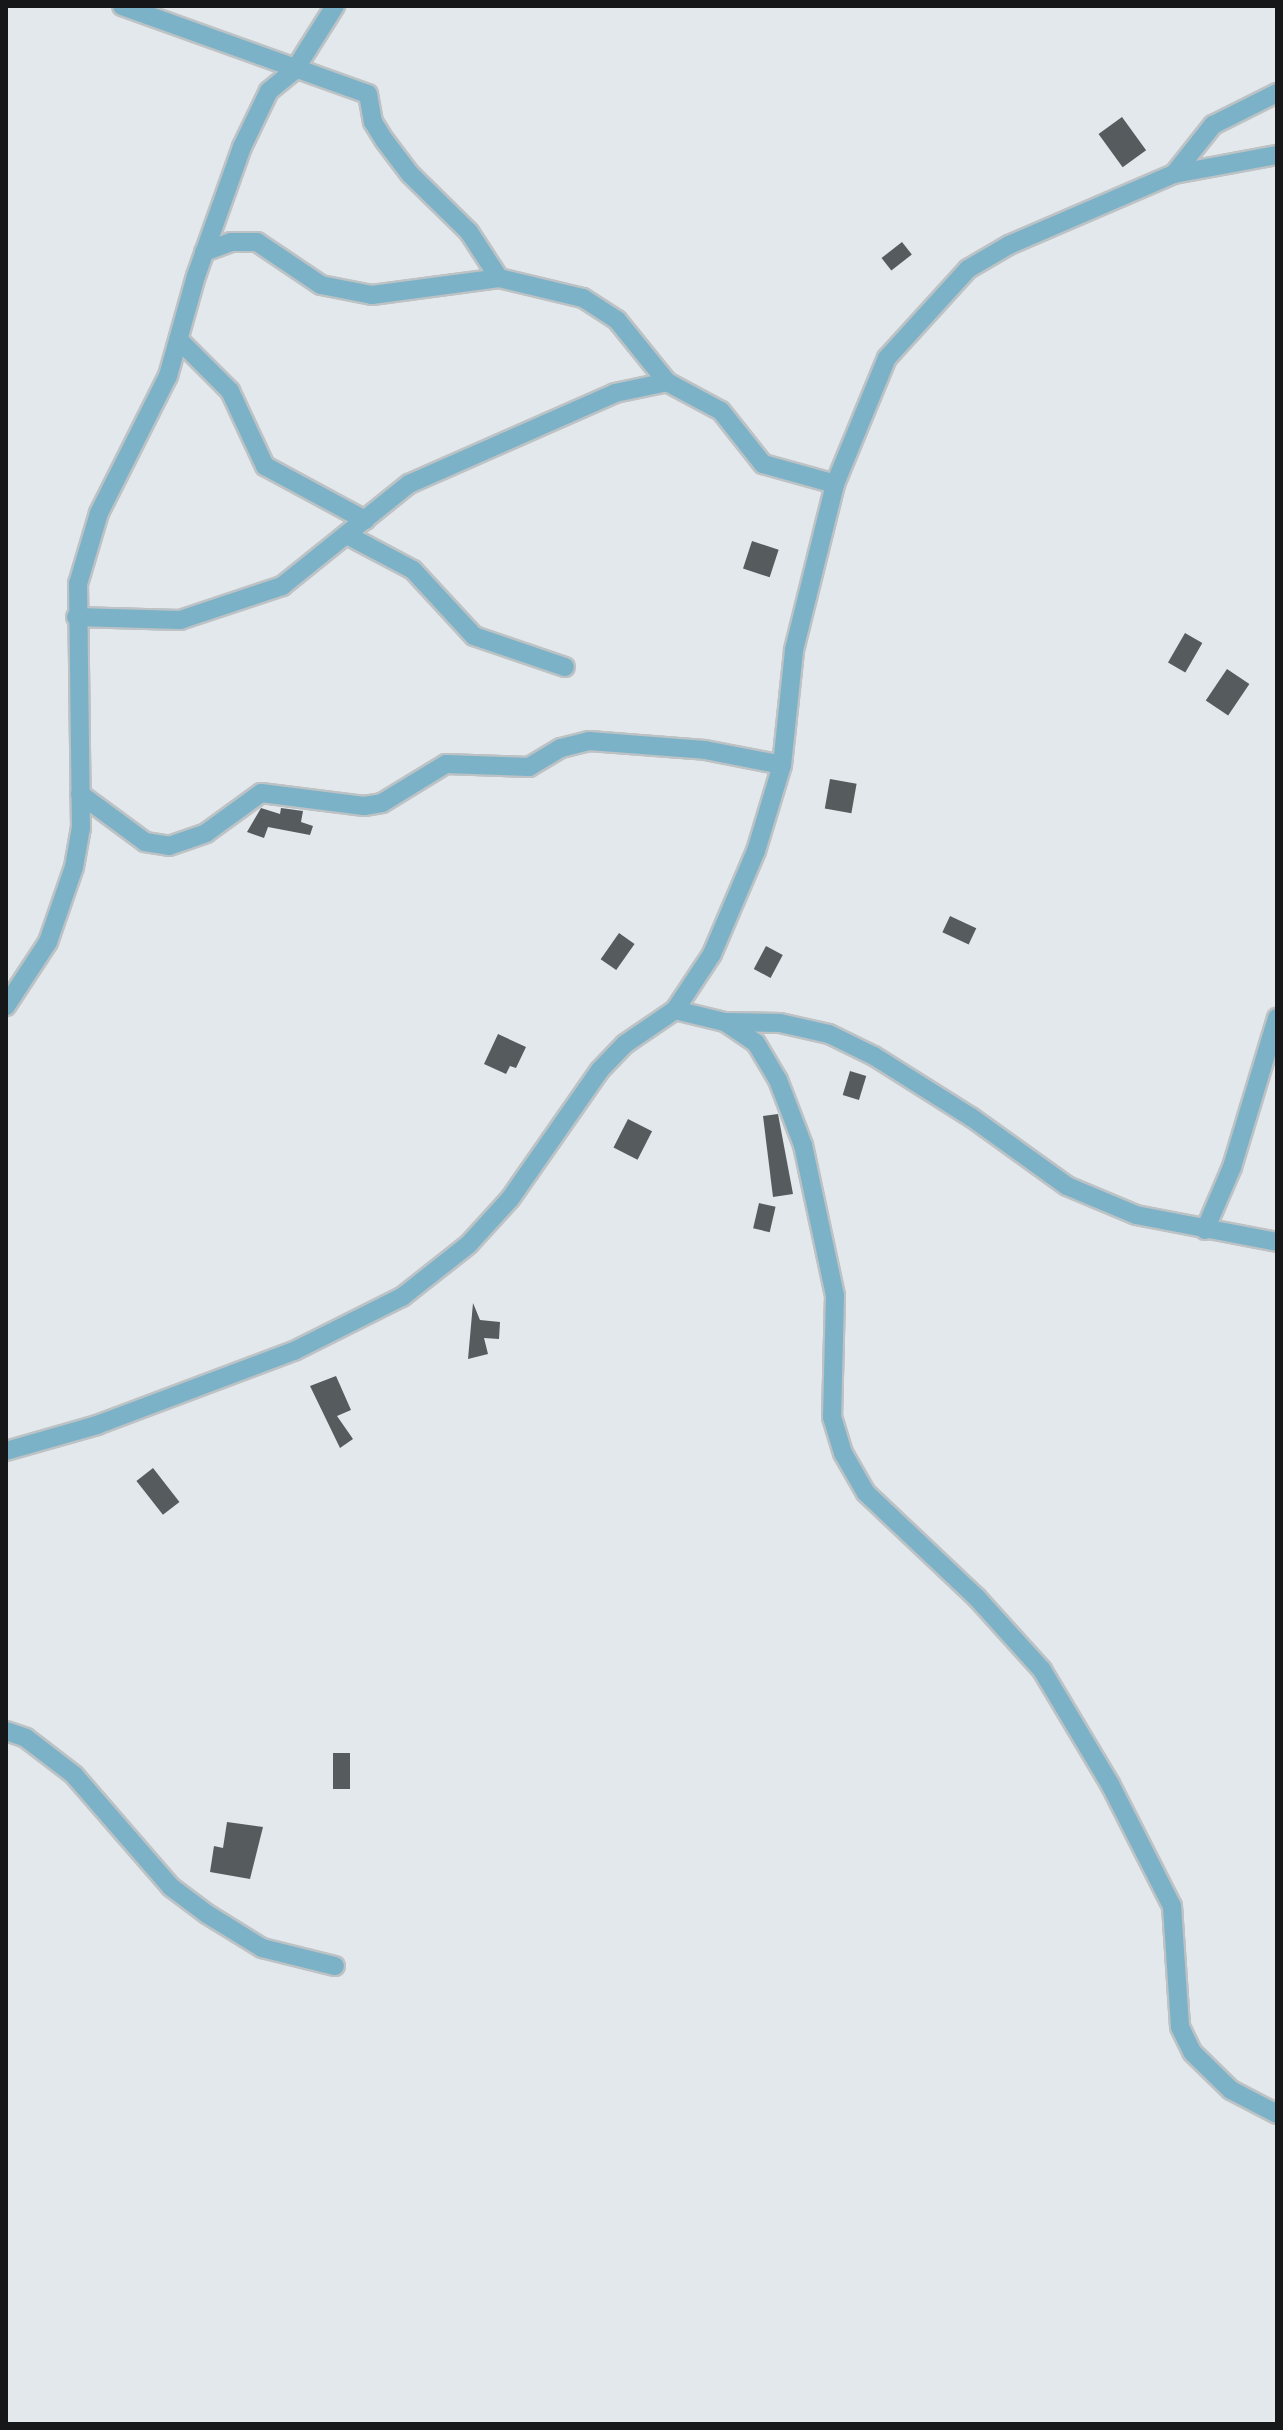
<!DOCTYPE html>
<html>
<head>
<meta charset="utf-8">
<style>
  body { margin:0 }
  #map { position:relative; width:1283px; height:2430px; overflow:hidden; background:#e2e8eb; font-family:Manrope,sans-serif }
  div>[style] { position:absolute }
  .building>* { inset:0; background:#565c5e; transform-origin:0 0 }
  .roads { filter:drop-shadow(2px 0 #bdc2c5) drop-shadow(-2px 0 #bdc2c5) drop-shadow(0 2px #bdc2c5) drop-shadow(0 -2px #bdc2c5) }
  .street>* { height:18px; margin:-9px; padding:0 9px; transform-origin:9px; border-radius:9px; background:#7cb2c8 }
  span { translate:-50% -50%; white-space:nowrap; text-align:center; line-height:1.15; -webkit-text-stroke:8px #eff6f8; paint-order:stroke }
  .frame { position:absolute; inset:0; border:8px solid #151718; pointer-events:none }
</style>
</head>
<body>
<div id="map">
  <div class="building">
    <div style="left:1122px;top:117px;width:41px;height:29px;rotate:54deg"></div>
    <div style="left:902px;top:242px;width:16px;height:26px;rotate:52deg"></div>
    <div style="left:752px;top:541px;width:28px;height:29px;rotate:18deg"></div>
    <div style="left:1185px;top:633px;width:20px;height:34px;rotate:30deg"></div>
    <div style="left:1227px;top:669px;width:27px;height:38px;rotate:34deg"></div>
    <div style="left:830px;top:779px;width:27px;height:30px;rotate:10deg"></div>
    <div style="clip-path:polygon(261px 808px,280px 814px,281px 808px,303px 811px,301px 822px,313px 826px,310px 835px,268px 827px,264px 838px,247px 832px)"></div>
    <div style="left:950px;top:916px;width:29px;height:18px;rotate:25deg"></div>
    <div style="left:619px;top:933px;width:19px;height:32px;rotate:35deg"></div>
    <div style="left:766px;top:946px;width:19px;height:26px;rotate:28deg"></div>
    <div style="clip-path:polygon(498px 1034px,526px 1047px,516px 1068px,510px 1066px,506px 1074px,484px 1064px)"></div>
    <div style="left:850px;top:1071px;width:17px;height:25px;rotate:17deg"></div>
    <div style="clip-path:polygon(778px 1114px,793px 1194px,773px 1197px,763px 1116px)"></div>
    <div style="left:628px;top:1119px;width:27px;height:32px;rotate:27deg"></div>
    <div style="left:759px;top:1203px;width:17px;height:26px;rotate:13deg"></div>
    <div style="clip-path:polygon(473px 1303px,480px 1320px,500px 1322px,499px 1339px,484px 1338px,488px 1354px,468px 1359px)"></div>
    <div style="clip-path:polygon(336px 1376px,351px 1410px,337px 1416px,353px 1439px,340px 1448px,310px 1386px)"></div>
    <div style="left:153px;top:1468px;width:43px;height:21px;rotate:52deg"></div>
    <div style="left:333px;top:1753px;width:17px;height:36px"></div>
    <div style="clip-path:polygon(227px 1822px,263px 1827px,250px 1879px,210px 1872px,214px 1846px,223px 1848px)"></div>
  </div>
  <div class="roads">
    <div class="street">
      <div style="left:122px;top:6px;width:261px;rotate:19.7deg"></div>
      <div style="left:368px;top:94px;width:28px;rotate:80deg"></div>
      <div style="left:373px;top:122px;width:22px;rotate:58deg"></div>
      <div style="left:385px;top:141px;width:41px;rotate:52.9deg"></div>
      <div style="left:410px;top:174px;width:83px;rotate:44.5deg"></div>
      <div style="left:469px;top:232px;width:55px;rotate:56.9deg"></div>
      <div style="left:1174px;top:174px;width:63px;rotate:-51.5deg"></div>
      <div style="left:1213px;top:125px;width:72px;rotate:-26.6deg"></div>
      <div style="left:204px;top:252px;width:29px;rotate:-20deg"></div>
      <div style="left:231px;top:242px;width:26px"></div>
      <div style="left:257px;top:242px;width:77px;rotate:33.9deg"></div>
      <div style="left:321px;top:285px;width:52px;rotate:11.1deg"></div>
      <div style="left:372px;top:295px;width:128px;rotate:-7.6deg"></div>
      <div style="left:499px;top:278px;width:86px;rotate:13.4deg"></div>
      <div style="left:583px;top:298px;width:40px;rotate:32.9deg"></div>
      <div style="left:617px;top:320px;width:80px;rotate:51.1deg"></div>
      <div style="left:667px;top:382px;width:61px;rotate:28.2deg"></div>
      <div style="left:721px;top:411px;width:68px;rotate:51.6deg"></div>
      <div style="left:763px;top:464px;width:75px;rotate:15.5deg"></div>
      <div style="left:180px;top:341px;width:71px;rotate:45deg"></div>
      <div style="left:230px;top:391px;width:83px;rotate:65deg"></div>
      <div style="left:265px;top:466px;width:114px;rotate:28.4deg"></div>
      <div style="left:347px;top:535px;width:75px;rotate:27.9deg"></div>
      <div style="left:413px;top:570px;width:90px;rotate:47.3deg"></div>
      <div style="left:474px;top:636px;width:96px;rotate:18.8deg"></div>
      <div style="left:76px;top:617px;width:104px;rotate:1.7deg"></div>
      <div style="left:180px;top:620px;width:108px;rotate:-18.4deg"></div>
      <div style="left:282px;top:586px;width:163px;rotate:-38.8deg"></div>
      <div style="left:409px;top:484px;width:225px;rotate:-23.8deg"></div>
      <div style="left:615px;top:393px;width:53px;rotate:-11.9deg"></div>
      <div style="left:80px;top:794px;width:81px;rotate:36.4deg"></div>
      <div style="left:145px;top:842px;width:24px;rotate:9deg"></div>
      <div style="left:169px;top:846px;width:39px;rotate:-19deg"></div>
      <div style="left:206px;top:833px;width:68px;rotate:-36deg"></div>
      <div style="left:261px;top:793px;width:104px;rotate:7.2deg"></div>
      <div style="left:364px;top:806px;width:18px;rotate:-9deg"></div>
      <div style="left:382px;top:803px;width:75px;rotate:-31.4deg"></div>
      <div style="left:446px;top:764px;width:83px;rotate:2.1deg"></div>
      <div style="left:529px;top:767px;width:37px;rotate:-31deg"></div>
      <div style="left:561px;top:748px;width:29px;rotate:-14deg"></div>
      <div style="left:589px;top:741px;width:116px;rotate:4.4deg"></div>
      <div style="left:705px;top:750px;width:78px;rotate:11deg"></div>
      <div style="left:6px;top:1006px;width:77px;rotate:-56.7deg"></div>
      <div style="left:48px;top:942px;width:79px;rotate:-70.9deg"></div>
      <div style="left:74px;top:867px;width:40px;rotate:-80deg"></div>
      <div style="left:81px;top:828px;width:244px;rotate:-90.7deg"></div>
      <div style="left:78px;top:584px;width:74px;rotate:-73.5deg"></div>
      <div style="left:99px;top:513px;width:153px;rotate:-63.3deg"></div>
      <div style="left:168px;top:376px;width:104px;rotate:-74.4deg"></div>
      <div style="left:196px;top:276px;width:137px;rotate:-70.4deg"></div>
      <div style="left:242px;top:147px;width:62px;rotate:-64.3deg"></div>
      <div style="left:269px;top:91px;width:32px;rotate:-39deg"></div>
      <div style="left:294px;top:71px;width:77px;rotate:-57.8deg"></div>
      <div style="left:675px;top:1010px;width:51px;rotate:13.5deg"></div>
      <div style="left:725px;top:1022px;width:37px;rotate:34deg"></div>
      <div style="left:756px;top:1043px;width:43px;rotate:59.3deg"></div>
      <div style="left:778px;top:1080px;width:70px;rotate:69deg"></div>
      <div style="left:803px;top:1145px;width:154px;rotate:78deg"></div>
      <div style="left:835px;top:1296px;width:121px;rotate:91.4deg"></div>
      <div style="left:832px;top:1417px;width:38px;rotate:73deg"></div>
      <div style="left:843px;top:1453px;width:46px;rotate:60.1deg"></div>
      <div style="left:866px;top:1493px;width:153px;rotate:43.4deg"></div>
      <div style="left:977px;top:1598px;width:97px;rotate:47.9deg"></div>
      <div style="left:1042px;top:1670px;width:133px;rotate:59.2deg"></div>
      <div style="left:1110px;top:1784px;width:137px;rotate:63.1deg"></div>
      <div style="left:1172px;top:1906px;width:121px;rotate:86.2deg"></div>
      <div style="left:1180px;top:2027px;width:28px;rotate:64deg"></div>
      <div style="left:1192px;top:2052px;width:54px;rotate:44.3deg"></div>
      <div style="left:1231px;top:2090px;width:52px;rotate:27.6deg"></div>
      <div style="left:727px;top:1022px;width:53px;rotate:1.1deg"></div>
      <div style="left:780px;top:1023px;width:50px;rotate:12.7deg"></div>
      <div style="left:829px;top:1034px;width:50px;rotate:26.1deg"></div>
      <div style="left:874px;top:1056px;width:115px;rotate:32.2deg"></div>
      <div style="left:971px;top:1117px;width:118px;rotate:35.7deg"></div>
      <div style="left:1067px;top:1186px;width:75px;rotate:22.8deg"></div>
      <div style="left:1136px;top:1215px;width:144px;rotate:10.8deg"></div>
      <div style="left:1205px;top:1230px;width:69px;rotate:-66.8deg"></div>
      <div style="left:1232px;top:1167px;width:156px;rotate:-73.2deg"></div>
      <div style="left:6px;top:1451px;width:95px;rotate:-15.9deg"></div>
      <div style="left:97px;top:1425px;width:210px;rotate:-20.6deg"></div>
      <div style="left:294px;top:1351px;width:121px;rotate:-26.6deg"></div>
      <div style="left:402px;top:1297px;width:85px;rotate:-38.3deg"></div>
      <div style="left:469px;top:1244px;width:61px;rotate:-47.7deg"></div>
      <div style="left:510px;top:1199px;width:157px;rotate:-55.1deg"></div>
      <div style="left:600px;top:1070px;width:36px;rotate:-46deg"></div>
      <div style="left:625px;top:1044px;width:60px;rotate:-34.2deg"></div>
      <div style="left:675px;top:1010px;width:67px;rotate:-56.5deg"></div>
      <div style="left:712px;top:954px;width:112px;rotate:-66.9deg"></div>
      <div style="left:756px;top:851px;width:90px;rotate:-73.2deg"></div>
      <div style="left:782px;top:765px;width:116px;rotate:-84deg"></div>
      <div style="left:794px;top:650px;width:171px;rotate:-76.1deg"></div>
      <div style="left:835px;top:484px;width:136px;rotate:-67.6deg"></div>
      <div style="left:887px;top:358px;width:120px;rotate:-47.7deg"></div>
      <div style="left:968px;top:269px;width:48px;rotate:-30.3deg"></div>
      <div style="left:1009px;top:245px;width:180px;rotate:-23.3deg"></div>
      <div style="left:1174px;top:174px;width:105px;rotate:-10.5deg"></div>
      <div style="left:6px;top:1731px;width:21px;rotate:19deg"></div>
      <div style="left:26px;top:1738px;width:61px;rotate:37.6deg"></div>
      <div style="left:74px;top:1775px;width:148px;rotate:49.1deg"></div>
      <div style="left:171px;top:1887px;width:45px;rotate:36.9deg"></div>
      <div style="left:207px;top:1914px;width:65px;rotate:31.7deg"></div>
      <div style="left:262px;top:1948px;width:75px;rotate:13.9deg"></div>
    </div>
  </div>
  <div class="frame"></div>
</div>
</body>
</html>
